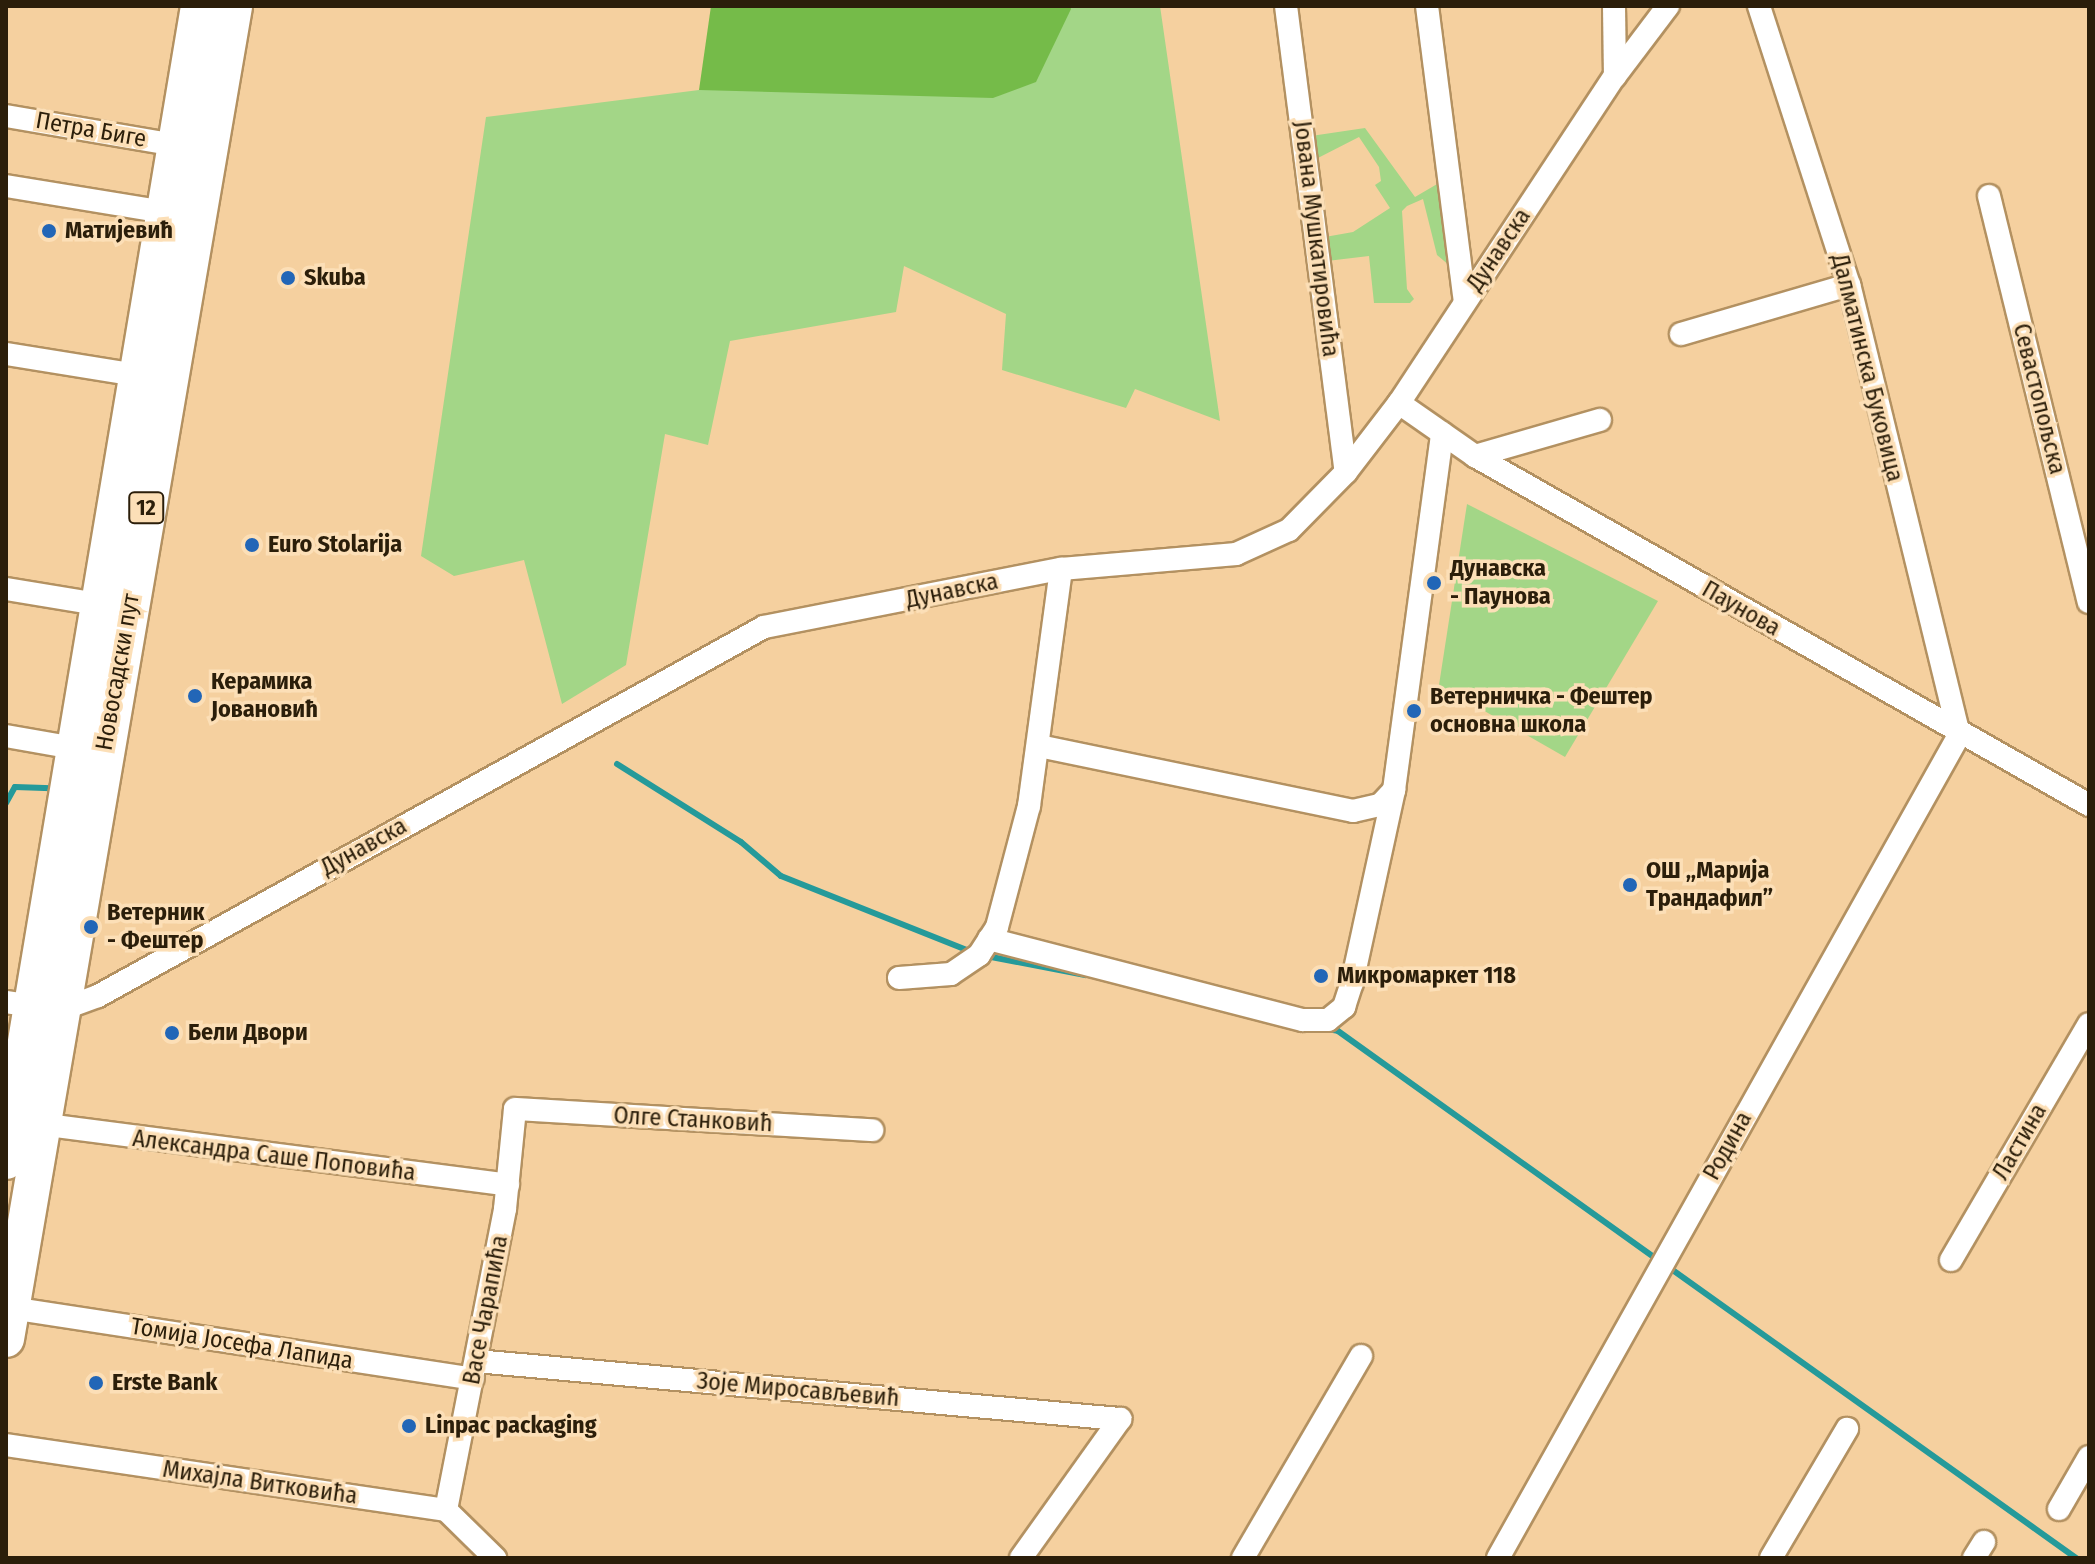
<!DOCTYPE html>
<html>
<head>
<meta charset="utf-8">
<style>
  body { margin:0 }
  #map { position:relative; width:2095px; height:1564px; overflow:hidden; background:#f5d09f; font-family:"Fira Sans Condensed",sans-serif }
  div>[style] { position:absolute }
  .green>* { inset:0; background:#a3d687 }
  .forest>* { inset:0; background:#75bb49 }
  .stream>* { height:6px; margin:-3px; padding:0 3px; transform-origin:3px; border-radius:3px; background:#259a9a }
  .roads { filter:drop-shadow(2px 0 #b39161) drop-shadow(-2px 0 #b39161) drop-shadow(0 2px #b39161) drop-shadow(0 -2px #b39161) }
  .minor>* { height:22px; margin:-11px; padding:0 11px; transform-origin:11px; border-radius:11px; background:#fff }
  .primary>* { height:36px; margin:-18px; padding:0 18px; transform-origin:18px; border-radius:18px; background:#fff }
  .dots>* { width:22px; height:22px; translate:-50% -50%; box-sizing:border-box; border:4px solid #fcdfb7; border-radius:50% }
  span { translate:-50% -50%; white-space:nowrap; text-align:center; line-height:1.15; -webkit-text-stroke:7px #fcdfb7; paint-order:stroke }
  .shield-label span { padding:2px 6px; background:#fcdfb7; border:2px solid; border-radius:6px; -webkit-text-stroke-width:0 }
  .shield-label { font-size:22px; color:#2b1e0a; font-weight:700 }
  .street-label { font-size:24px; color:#2b1e0a }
  .poi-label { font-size:24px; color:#2b1e0a; font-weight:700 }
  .left { translate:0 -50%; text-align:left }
  .frame { position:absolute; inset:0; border:8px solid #2b1e0a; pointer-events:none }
</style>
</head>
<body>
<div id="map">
  <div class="green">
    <div style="clip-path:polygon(1070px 6px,1160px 6px,1220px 421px,1135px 389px,1126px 408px,1002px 370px,1006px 314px,904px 266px,896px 312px,730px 341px,708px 445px,665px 434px,626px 665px,562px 704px,524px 560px,454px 576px,421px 556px,486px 117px,699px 90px,796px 89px)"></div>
    <div style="clip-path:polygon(1365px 128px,1415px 197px,1444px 180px,1456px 271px,1437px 255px,1423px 199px,1407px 206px,1402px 211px,1407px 289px,1414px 299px,1410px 303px,1374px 303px,1369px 256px,1327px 261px,1325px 237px,1353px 232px,1390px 208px,1375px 185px,1381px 181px,1379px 167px,1359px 137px,1314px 160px,1311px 136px)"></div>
    <div style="clip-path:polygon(1467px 504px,1658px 601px,1565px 757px,1439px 685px)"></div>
  </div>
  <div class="forest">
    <div style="clip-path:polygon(711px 6px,1070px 6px,1071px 9px,1036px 82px,993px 98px,699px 90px)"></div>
  </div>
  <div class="stream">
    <div style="left:617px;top:764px;width:146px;rotate:32.2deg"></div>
    <div style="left:741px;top:842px;width:52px;rotate:40.4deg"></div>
    <div style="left:781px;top:876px;width:206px;rotate:21.7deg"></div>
    <div style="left:6px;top:803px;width:18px;rotate:-61deg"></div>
    <div style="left:15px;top:787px;width:37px;rotate:2deg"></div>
    <div style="left:986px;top:956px;width:101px;rotate:10.9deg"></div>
    <div style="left:1327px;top:1029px;width:11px;rotate:10deg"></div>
    <div style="left:1338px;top:1031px;width:393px;rotate:35.6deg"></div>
    <div style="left:1667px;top:1266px;width:503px;rotate:35.52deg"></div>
  </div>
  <div class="roads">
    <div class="minor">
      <div style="left:1286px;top:6px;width:470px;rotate:82.7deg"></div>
      <div style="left:1427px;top:6px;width:297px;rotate:82.7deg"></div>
      <div style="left:1614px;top:6px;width:70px;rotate:89.2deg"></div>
      <div style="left:6px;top:116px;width:172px;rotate:9.7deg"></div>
      <div style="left:6px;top:186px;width:160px;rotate:9.3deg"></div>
      <div style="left:1989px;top:196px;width:418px;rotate:76.2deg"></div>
      <div style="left:1681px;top:334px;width:175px;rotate:-16.3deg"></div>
      <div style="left:6px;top:354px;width:133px;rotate:9.1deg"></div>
      <div style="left:1399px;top:403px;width:93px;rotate:34.9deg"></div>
      <div style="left:1475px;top:456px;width:706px;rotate:29.61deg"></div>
      <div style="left:1475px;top:456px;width:130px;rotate:-16.1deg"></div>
      <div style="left:6px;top:589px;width:93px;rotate:9.3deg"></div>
      <div style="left:6px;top:736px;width:69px;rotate:10deg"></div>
      <div style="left:1039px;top:746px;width:321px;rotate:11.7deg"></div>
      <div style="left:1353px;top:811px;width:28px;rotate:-13deg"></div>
      <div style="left:1380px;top:805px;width:21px;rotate:-47deg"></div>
      <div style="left:1394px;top:790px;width:360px;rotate:-82.3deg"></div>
      <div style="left:989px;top:939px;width:324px;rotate:14.5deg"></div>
      <div style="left:1303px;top:1020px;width:25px"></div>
      <div style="left:1328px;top:1020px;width:21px;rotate:-39deg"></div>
      <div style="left:1344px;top:1007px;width:25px;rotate:-72deg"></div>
      <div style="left:1352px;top:983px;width:197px;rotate:-77.7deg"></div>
      <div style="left:899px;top:978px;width:52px;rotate:-4.4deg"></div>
      <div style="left:951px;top:974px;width:34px;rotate:-34deg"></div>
      <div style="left:979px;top:955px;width:33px;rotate:-57deg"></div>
      <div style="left:997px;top:927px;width:125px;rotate:-75.2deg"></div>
      <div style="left:1029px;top:806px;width:239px;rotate:-82.3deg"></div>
      <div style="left:6px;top:1002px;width:55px;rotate:8.4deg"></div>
      <div style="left:60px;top:1010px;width:40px;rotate:-20.2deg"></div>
      <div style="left:98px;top:996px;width:761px;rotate:-28.99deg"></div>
      <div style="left:764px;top:627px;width:303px;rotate:-11.1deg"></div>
      <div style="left:1061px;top:569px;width:176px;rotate:-4.9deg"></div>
      <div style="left:1236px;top:554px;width:58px;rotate:-24.4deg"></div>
      <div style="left:1289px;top:530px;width:81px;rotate:-45.5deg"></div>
      <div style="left:1346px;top:472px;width:87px;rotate:-52.5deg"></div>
      <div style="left:1399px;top:403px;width:392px;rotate:-56.6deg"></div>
      <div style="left:1615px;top:76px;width:88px;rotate:-52.9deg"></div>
      <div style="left:40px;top:1124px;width:472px;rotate:7.4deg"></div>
      <div style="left:1951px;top:1260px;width:273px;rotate:-59.7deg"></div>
      <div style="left:11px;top:1308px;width:467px;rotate:8.7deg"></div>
      <div style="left:476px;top:1361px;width:647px;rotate:5.15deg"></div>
      <div style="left:6px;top:1445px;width:445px;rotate:8.4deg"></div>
      <div style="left:446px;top:1510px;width:69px;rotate:44.4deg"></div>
      <div style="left:2059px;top:1509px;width:60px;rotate:-60deg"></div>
      <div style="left:446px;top:1510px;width:307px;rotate:-78.9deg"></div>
      <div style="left:505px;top:1209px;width:100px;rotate:-84.3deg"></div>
      <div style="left:515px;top:1109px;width:358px;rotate:3.4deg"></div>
      <div style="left:1021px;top:1558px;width:171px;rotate:-54.5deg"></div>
      <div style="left:1243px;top:1558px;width:234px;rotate:-59.7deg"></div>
      <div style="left:1498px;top:1558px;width:943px;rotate:-60.74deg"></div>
      <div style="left:1959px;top:735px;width:463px;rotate:-103.7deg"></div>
      <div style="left:1849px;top:285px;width:293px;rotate:-107.9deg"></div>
      <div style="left:1771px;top:1558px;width:150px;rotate:-59.5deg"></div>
      <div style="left:1974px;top:1558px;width:19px;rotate:-58deg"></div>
    </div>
    <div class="primary">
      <div style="left:6px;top:1161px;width:1171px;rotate:-80.51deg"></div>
      <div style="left:6px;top:1339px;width:1352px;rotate:-80.29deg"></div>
    </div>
  </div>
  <div class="dots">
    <div style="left:49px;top:231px;background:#2266b7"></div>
    <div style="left:288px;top:278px;background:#2266b7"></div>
    <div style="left:252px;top:545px;background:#2266b7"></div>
    <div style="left:1434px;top:583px;background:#2266b7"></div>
    <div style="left:195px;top:696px;background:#2266b7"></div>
    <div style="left:1414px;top:711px;background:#2266b7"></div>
    <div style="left:1630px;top:885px;background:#2266b7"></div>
    <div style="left:91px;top:927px;background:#2266b7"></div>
    <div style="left:1321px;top:976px;background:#2266b7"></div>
    <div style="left:172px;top:1033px;background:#2266b7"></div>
    <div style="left:96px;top:1383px;background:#2266b7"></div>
    <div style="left:409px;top:1426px;background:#2266b7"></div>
  </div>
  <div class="shield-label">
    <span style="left:146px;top:508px">12</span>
  </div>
  <div class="street-label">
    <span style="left:91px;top:130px;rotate:10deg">Петра Биге</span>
    <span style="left:1316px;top:239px;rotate:83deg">Јована Мушкатировића</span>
    <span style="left:1499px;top:250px;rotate:-56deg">Дунавска</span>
    <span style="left:1867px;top:368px;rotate:76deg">Далматинска Буковица</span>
    <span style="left:2039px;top:399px;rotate:76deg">Севастопољска</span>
    <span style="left:952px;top:591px;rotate:-12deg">Дунавска</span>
    <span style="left:1741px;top:609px;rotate:30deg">Паунова</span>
    <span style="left:118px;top:672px;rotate:-80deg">Новосадски пут</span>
    <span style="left:364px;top:847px;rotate:-29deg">Дунавска</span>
    <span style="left:693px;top:1120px;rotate:3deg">Олге Станковић</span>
    <span style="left:2020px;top:1142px;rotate:-60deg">Ластина</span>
    <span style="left:1728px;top:1146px;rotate:-61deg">Родина</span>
    <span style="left:274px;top:1156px;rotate:7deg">Александра Саше Поповића</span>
    <span style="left:486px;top:1310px;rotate:-79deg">Васе Чарапића</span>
    <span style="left:242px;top:1344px;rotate:9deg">Томија Јосефа Лапида</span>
    <span style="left:798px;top:1390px;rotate:5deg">Зоје Миросављевић</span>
    <span style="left:260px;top:1483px;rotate:8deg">Михајла Витковића</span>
  </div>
  <div class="poi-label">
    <span class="left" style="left:65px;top:231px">Матијевић</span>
    <span class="left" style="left:304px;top:278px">Skuba</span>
    <span class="left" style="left:268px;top:545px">Euro Stolarija</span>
    <span class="left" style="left:1450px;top:583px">Дунавска<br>- Паунова</span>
    <span class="left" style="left:211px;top:696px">Керамика<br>Јовановић</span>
    <span class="left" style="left:1430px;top:711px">Ветерничка - Фештер<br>основна школа</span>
    <span class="left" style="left:1646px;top:885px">ОШ „Марија<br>Трандафил”</span>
    <span class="left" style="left:107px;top:927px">Ветерник<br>- Фештер</span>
    <span class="left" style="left:1337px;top:976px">Микромаркет 118</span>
    <span class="left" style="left:188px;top:1033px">Бели Двори</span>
    <span class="left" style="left:112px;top:1383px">Erste Bank</span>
    <span class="left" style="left:425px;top:1426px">Linpac packaging</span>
  </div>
  <div class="frame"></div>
</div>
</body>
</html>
